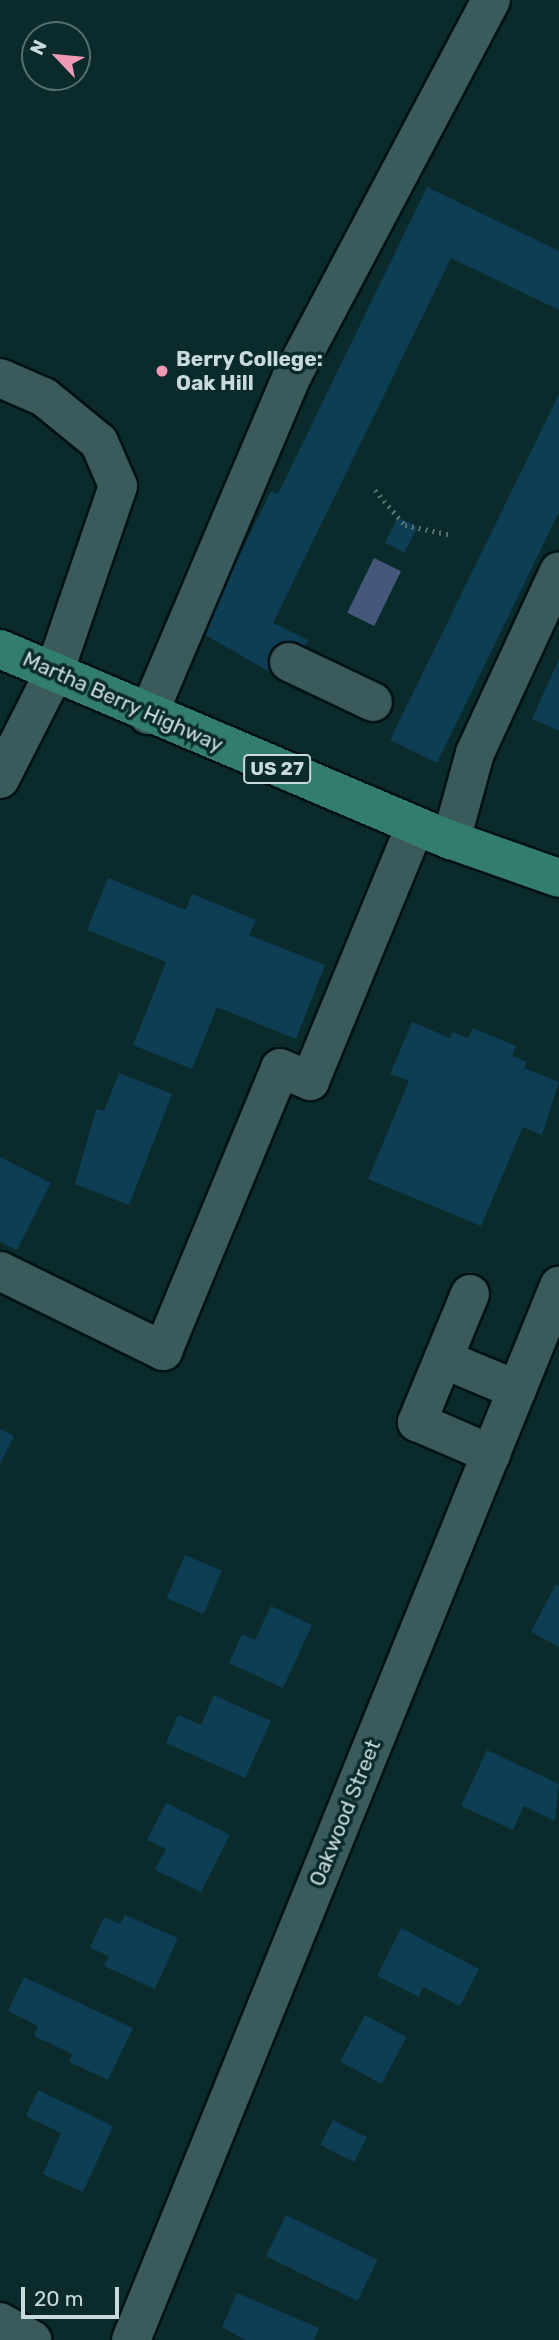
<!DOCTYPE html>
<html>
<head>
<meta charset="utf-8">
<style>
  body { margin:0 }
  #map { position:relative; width:559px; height:2340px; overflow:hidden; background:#0a2a2c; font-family:Rubik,sans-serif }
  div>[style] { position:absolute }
  .water>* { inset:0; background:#45577b; transform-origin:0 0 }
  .building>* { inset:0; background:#0d3e54; transform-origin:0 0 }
  .path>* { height:4.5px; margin-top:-2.25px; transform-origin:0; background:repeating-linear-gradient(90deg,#567071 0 2px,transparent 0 7px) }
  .roads { filter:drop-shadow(2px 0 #001113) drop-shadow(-2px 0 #001113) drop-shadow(0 2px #001113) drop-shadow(0 -2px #001113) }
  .minor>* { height:38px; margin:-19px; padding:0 19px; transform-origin:19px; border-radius:19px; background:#3a5a5c }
  .major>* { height:38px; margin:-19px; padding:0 19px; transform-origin:19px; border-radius:19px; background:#337d6d }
  .dots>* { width:19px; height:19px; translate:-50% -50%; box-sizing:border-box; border:4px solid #0a2a2c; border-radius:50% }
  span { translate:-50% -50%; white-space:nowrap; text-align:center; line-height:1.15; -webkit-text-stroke:7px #0a2a2c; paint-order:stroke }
  .shield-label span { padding:2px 5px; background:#0a2a2c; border:2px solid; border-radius:5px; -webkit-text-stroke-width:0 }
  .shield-label { font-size:19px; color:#c9dadb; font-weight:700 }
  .poi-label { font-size:21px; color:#c9dadb; font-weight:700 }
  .left { translate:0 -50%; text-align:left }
  .street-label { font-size:21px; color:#c9dadb }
  .north { position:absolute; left:21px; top:21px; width:70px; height:70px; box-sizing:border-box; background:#0a2a2c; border:2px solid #567072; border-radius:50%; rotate:296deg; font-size:19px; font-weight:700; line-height:28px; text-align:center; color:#c9dadb }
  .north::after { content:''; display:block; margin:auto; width:24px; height:32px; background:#f09ab6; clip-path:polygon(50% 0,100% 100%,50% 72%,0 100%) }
  .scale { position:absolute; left:21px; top:2287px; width:98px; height:32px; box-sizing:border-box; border:4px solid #c9dadb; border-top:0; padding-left:9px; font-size:21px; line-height:24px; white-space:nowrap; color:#c9dadb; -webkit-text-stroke:5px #0a2a2c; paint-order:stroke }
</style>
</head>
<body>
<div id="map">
  <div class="water">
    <div style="left:374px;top:558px;width:30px;height:61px;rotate:26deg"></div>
  </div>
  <div class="building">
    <div style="clip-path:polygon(427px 187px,559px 251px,559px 310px,451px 258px,273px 623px,308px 640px,287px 682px,202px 633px,271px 491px,278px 494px)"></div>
    <div style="clip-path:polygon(559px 394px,559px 512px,437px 763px,390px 740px)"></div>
    <div style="left:398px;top:517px;width:22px;height:29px;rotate:27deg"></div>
    <div style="clip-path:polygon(559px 659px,559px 731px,532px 719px)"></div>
    <div style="clip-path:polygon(108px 878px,186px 910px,192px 894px,256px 920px,249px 935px,325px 965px,296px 1039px,217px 1007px,192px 1069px,133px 1045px,166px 962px,87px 930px)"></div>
    <div style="clip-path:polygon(412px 1022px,450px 1038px,452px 1032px,468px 1038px,473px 1028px,516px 1046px,512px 1056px,527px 1062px,524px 1068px,559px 1082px,542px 1135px,523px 1127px,481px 1226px,368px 1179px,409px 1081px,390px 1074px)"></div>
    <div style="clip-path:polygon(119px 1073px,172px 1094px,129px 1205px,75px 1184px,96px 1109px,104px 1111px)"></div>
    <div style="clip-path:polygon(0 1157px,51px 1183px,17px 1250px,0 1242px)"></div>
    <div style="clip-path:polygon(0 1429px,14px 1436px,0 1464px)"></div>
    <div style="left:185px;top:1555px;width:40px;height:47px;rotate:23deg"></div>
    <div style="clip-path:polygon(556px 1584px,559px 1586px,559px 1647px,531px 1632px)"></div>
    <div style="clip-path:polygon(271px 1606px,312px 1625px,283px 1688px,229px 1663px,242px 1634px,255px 1640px)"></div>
    <div style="clip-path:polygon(214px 1695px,271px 1721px,245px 1778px,166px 1743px,178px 1715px,201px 1725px)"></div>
    <div style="clip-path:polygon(487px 1750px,559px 1784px,555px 1821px,524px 1806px,513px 1830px,461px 1806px)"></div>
    <div style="clip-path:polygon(166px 1803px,230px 1835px,201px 1892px,155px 1870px,166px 1849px,147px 1840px)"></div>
    <div style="clip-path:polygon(125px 1915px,178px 1938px,155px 1989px,104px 1966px,109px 1956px,90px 1948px,104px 1917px,120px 1924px)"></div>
    <div style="clip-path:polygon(401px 1928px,479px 1969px,460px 2006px,423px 1987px,419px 1997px,377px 1976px)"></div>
    <div style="clip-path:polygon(24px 1977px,133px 2028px,108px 2080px,69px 2062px,72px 2054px,34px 2036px,38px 2026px,8px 2011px)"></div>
    <div style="left:365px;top:2015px;width:47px;height:53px;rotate:28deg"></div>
    <div style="clip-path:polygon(38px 2090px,113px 2126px,83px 2192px,43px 2174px,61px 2133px,26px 2116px)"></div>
    <div style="left:333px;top:2120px;width:38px;height:28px;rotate:27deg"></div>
    <div style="left:286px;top:2215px;width:102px;height:46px;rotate:26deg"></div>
    <div style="clip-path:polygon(237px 2293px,319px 2328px,314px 2340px,245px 2340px,222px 2327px)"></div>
  </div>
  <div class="path">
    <div style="left:375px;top:490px;width:46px;rotate:49.4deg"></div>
    <div style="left:405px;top:525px;width:48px;rotate:12deg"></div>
  </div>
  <div class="roads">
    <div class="minor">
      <div style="left:0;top:378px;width:48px;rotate:23.4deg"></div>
      <div style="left:44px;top:397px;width:71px;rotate:39.3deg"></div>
      <div style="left:99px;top:442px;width:48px;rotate:66.6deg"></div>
      <div style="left:118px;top:486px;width:198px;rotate:108.9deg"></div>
      <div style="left:54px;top:673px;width:119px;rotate:117deg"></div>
      <div style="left:289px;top:662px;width:93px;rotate:25.5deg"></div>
      <div style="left:148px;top:715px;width:371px;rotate:-67deg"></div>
      <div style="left:293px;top:374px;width:423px;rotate:-62.1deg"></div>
      <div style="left:451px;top:840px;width:90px;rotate:-74.6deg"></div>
      <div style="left:475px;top:753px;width:200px;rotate:-65.2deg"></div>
      <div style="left:0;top:1271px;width:182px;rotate:26.1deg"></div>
      <div style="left:163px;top:1351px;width:306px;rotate:-67.5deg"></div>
      <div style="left:280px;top:1068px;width:33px;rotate:23deg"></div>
      <div style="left:310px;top:1081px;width:276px;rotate:-67.6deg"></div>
      <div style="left:470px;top:1294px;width:139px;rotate:112.5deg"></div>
      <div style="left:417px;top:1422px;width:81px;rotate:23.4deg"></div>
      <div style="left:443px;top:1359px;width:80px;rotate:22.7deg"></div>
      <div style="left:0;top:2322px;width:37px;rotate:29deg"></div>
      <div style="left:131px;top:2340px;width:1138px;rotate:-67.9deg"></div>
    </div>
    <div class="major">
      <div style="left:0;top:649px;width:490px;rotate:23deg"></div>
      <div style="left:451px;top:840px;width:114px;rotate:19.4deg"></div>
    </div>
  </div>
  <div class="dots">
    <div style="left:162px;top:371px;background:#f09ab6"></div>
  </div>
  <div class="shield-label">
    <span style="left:277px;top:769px">US 27</span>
  </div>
  <div class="poi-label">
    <span class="left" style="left:176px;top:371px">Berry College:<br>Oak Hill</span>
  </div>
  <div class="street-label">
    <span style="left:123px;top:702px;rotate:24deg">Martha Berry Highway</span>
    <span style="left:345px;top:1813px;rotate:-68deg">Oakwood Street</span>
  </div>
  <div class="north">N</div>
  <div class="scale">20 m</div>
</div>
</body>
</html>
